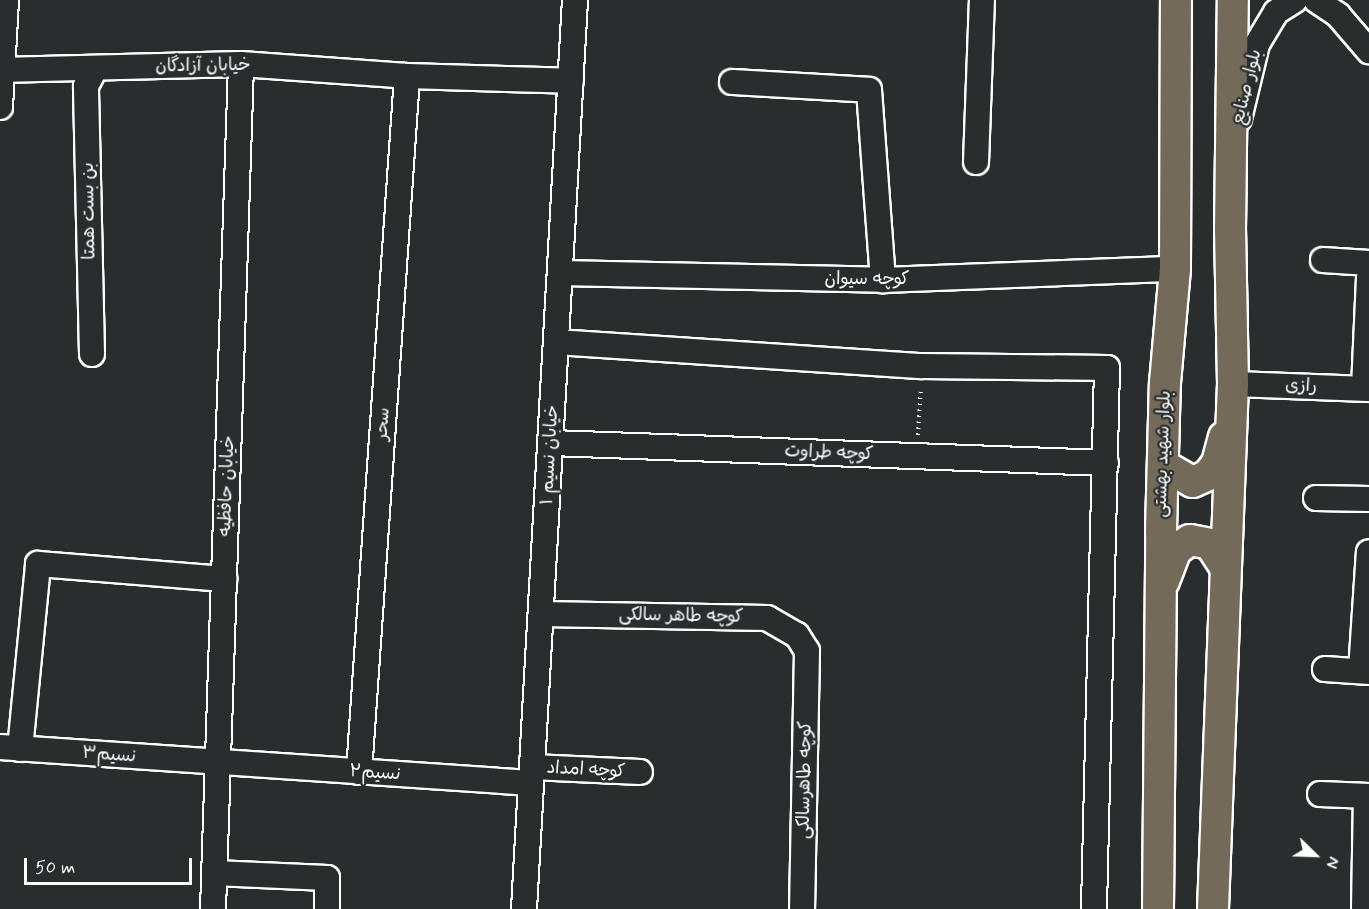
<!DOCTYPE html>
<html>
<head>
<meta charset="utf-8">
<style>
  body { margin:0 }
  #map { position:relative; width:1369px; height:909px; overflow:hidden; background:#2a2d2e; font-family:Mynerve,"Playpen Sans Arabic",sans-serif }
  div>[style] { position:absolute }
  .path>* { height:4px; margin-top:-2px; transform-origin:0; background:repeating-linear-gradient(90deg,#fff 0 1.5px,transparent 0 6px) }
  .roads { filter:drop-shadow(2px 0 #fff) drop-shadow(-2px 0 #fff) drop-shadow(0 2px #fff) drop-shadow(0 -2px #fff) }
  .minor>* { height:24px; margin:-12px; padding:0 12px; transform-origin:12px; border-radius:12px; background:#2a2d2e }
  .major>* { height:30px; margin:-15px; padding:0 15px; transform-origin:15px; border-radius:15px; background:#746a5a }
  span { translate:-50% -50%; white-space:nowrap; text-align:center; line-height:1.15; -webkit-text-stroke:4.5px #2a2d2e; paint-order:stroke }
  .street-label { font-size:18px; color:#fff }
  .north { position:absolute; left:1285px; top:825px; width:60px; height:60px; -webkit-text-stroke:4px #2a2d2e; paint-order:stroke; rotate:113deg; font-size:16px; font-weight:700; line-height:24px; text-align:center; color:#fff }
  .north::after { content:''; display:block; margin:auto; width:21px; height:27px; background:#fff; clip-path:polygon(50% 0,100% 100%,50% 72%,0 100%) }
  .scale { position:absolute; left:24px; top:858px; width:168px; height:27px; box-sizing:border-box; border:3px solid #fff; border-top:0; padding-left:8px; font-size:18px; line-height:21px; white-space:nowrap; color:#fff; -webkit-text-stroke:4px #2a2d2e; paint-order:stroke }
</style>
</head>
<body>
<div id="map">
  <div class="path">
    <div style="left:918px;top:435px;width:47px;rotate:-86.3deg"></div>
  </div>
  <div class="roads">
    <div class="minor">
      <div style="left:1316px;top:0;width:27px;rotate:34deg"></div>
      <div style="left:1338px;top:15px;width:48px;rotate:49.3deg"></div>
      <div style="left:0;top:70px;width:241px;rotate:-1.4deg"></div>
      <div style="left:241px;top:64px;width:166px;rotate:4.1deg"></div>
      <div style="left:407px;top:76px;width:164px;rotate:1.7deg"></div>
      <div style="left:732px;top:82px;width:137px;rotate:3.3deg"></div>
      <div style="left:869px;top:90px;width:191px;rotate:85.8deg"></div>
      <div style="left:0;top:107px;width:107px;rotate:-86.8deg"></div>
      <div style="left:1239px;top:119px;width:77px;rotate:-76.5deg"></div>
      <div style="left:1257px;top:44px;width:37px;rotate:-59deg"></div>
      <div style="left:1276px;top:12px;width:22px;rotate:-32deg"></div>
      <div style="left:976px;top:162px;width:162px;rotate:-87.9deg"></div>
      <div style="left:1323px;top:260px;width:46px;rotate:3.7deg"></div>
      <div style="left:560px;top:273px;width:323px;rotate:1.2deg"></div>
      <div style="left:883px;top:280px;width:292px;rotate:-2.2deg"></div>
      <div style="left:556px;top:342px;width:367px;rotate:3.8deg"></div>
      <div style="left:922px;top:366px;width:185px;rotate:0.6deg"></div>
      <div style="left:1107px;top:368px;width:541px;rotate:91.38deg"></div>
      <div style="left:92px;top:354px;width:268px;rotate:-91.3deg"></div>
      <div style="left:86px;top:86px;width:19px;rotate:-62deg"></div>
      <div style="left:1233px;top:384px;width:136px;rotate:2.1deg"></div>
      <div style="left:1364px;top:388px;width:111px;rotate:-87.4deg"></div>
      <div style="left:551px;top:443px;width:555px;rotate:2.06deg"></div>
      <div style="left:1316px;top:498px;width:53px;rotate:1.1deg"></div>
      <div style="left:541px;top:614px;width:226px;rotate:1deg"></div>
      <div style="left:767px;top:618px;width:34px;rotate:30deg"></div>
      <div style="left:797px;top:635px;width:19px;rotate:58deg"></div>
      <div style="left:807px;top:651px;width:258px;rotate:91.1deg"></div>
      <div style="left:1325px;top:669px;width:44px;rotate:3.9deg"></div>
      <div style="left:1361px;top:671px;width:119px;rotate:-86.2deg"></div>
      <div style="left:0;top:747px;width:532px;rotate:3.88deg"></div>
      <div style="left:20px;top:749px;width:186px;rotate:-84.4deg"></div>
      <div style="left:38px;top:564px;width:187px;rotate:4.6deg"></div>
      <div style="left:532px;top:767px;width:108px;rotate:2.7deg"></div>
      <div style="left:359px;top:772px;width:698px;rotate:-86.05deg"></div>
      <div style="left:1320px;top:794px;width:49px;rotate:2.3deg"></div>
      <div style="left:214px;top:873px;width:113px;rotate:2.5deg"></div>
      <div style="left:327px;top:878px;width:31px;rotate:90deg"></div>
      <div style="left:213px;top:909px;width:845px;rotate:-88.1deg"></div>
      <div style="left:524px;top:909px;width:910px;rotate:-86.79deg"></div>
      <div style="left:1364px;top:909px;width:113px;rotate:-89deg"></div>
    </div>
    <div class="major">
      <div style="left:1163px;top:465px;width:34px;rotate:30deg"></div>
      <div style="left:1193px;top:482px;width:17px;rotate:-25deg"></div>
      <div style="left:1208px;top:475px;width:15px;rotate:-53deg"></div>
      <div style="left:1217px;top:463px;width:27px;rotate:-75deg"></div>
      <div style="left:1164px;top:581px;width:33px;rotate:-69deg"></div>
      <div style="left:1176px;top:550px;width:17px;rotate:-36deg"></div>
      <div style="left:1190px;top:540px;width:20px;rotate:11deg"></div>
      <div style="left:1210px;top:544px;width:27px;rotate:57deg"></div>
      <div style="left:1158px;top:909px;width:378px;rotate:-89.5deg"></div>
      <div style="left:1161px;top:531px;width:148px;rotate:-88.5deg"></div>
      <div style="left:1165px;top:383px;width:114px;rotate:-85deg"></div>
      <div style="left:1175px;top:269px;width:269px;rotate:-89.8deg"></div>
      <div style="left:1213px;top:909px;width:525px;rotate:-87.82deg"></div>
      <div style="left:1233px;top:384px;width:154px;rotate:-91.1deg"></div>
      <div style="left:1230px;top:230px;width:230px;rotate:-89.3deg"></div>
    </div>
  </div>
  <div class="street-label">
    <span style="left:203px;top:66px;rotate:-1deg">خیابان آزادگان</span>
    <span style="left:1247px;top:87px;rotate:-76deg">بلوار صنایع</span>
    <span style="left:89px;top:211px;rotate:-91deg">بن بست همتا</span>
    <span style="left:867px;top:279px">کوچه سیوان</span>
    <span style="left:1301px;top:386px;rotate:2deg">رازی</span>
    <span style="left:383px;top:424px;rotate:-86deg">سحر</span>
    <span style="left:829px;top:453px;rotate:2deg">کوچه طراوت</span>
    <span style="left:1163px;top:454px;rotate:-88deg">بلوار شهید بهشتی</span>
    <span style="left:550px;top:455px;rotate:-87deg">خیابان نسیم ۱</span>
    <span style="left:227px;top:486px;rotate:-88deg">خیابان حافظیه</span>
    <span style="left:681px;top:616px;rotate:1deg">کوچه طاهر سالکی</span>
    <span style="left:109px;top:755px;rotate:4deg">نسیم۳</span>
    <span style="left:586px;top:770px;rotate:3deg">کوچه امداد</span>
    <span style="left:375px;top:773px;rotate:4deg">نسیم۲</span>
    <span style="left:805px;top:780px;rotate:-89deg">کوچه طاهرسالکی</span>
  </div>
  <div class="north">N</div>
  <div class="scale">50 m</div>
</div>
</body>
</html>
